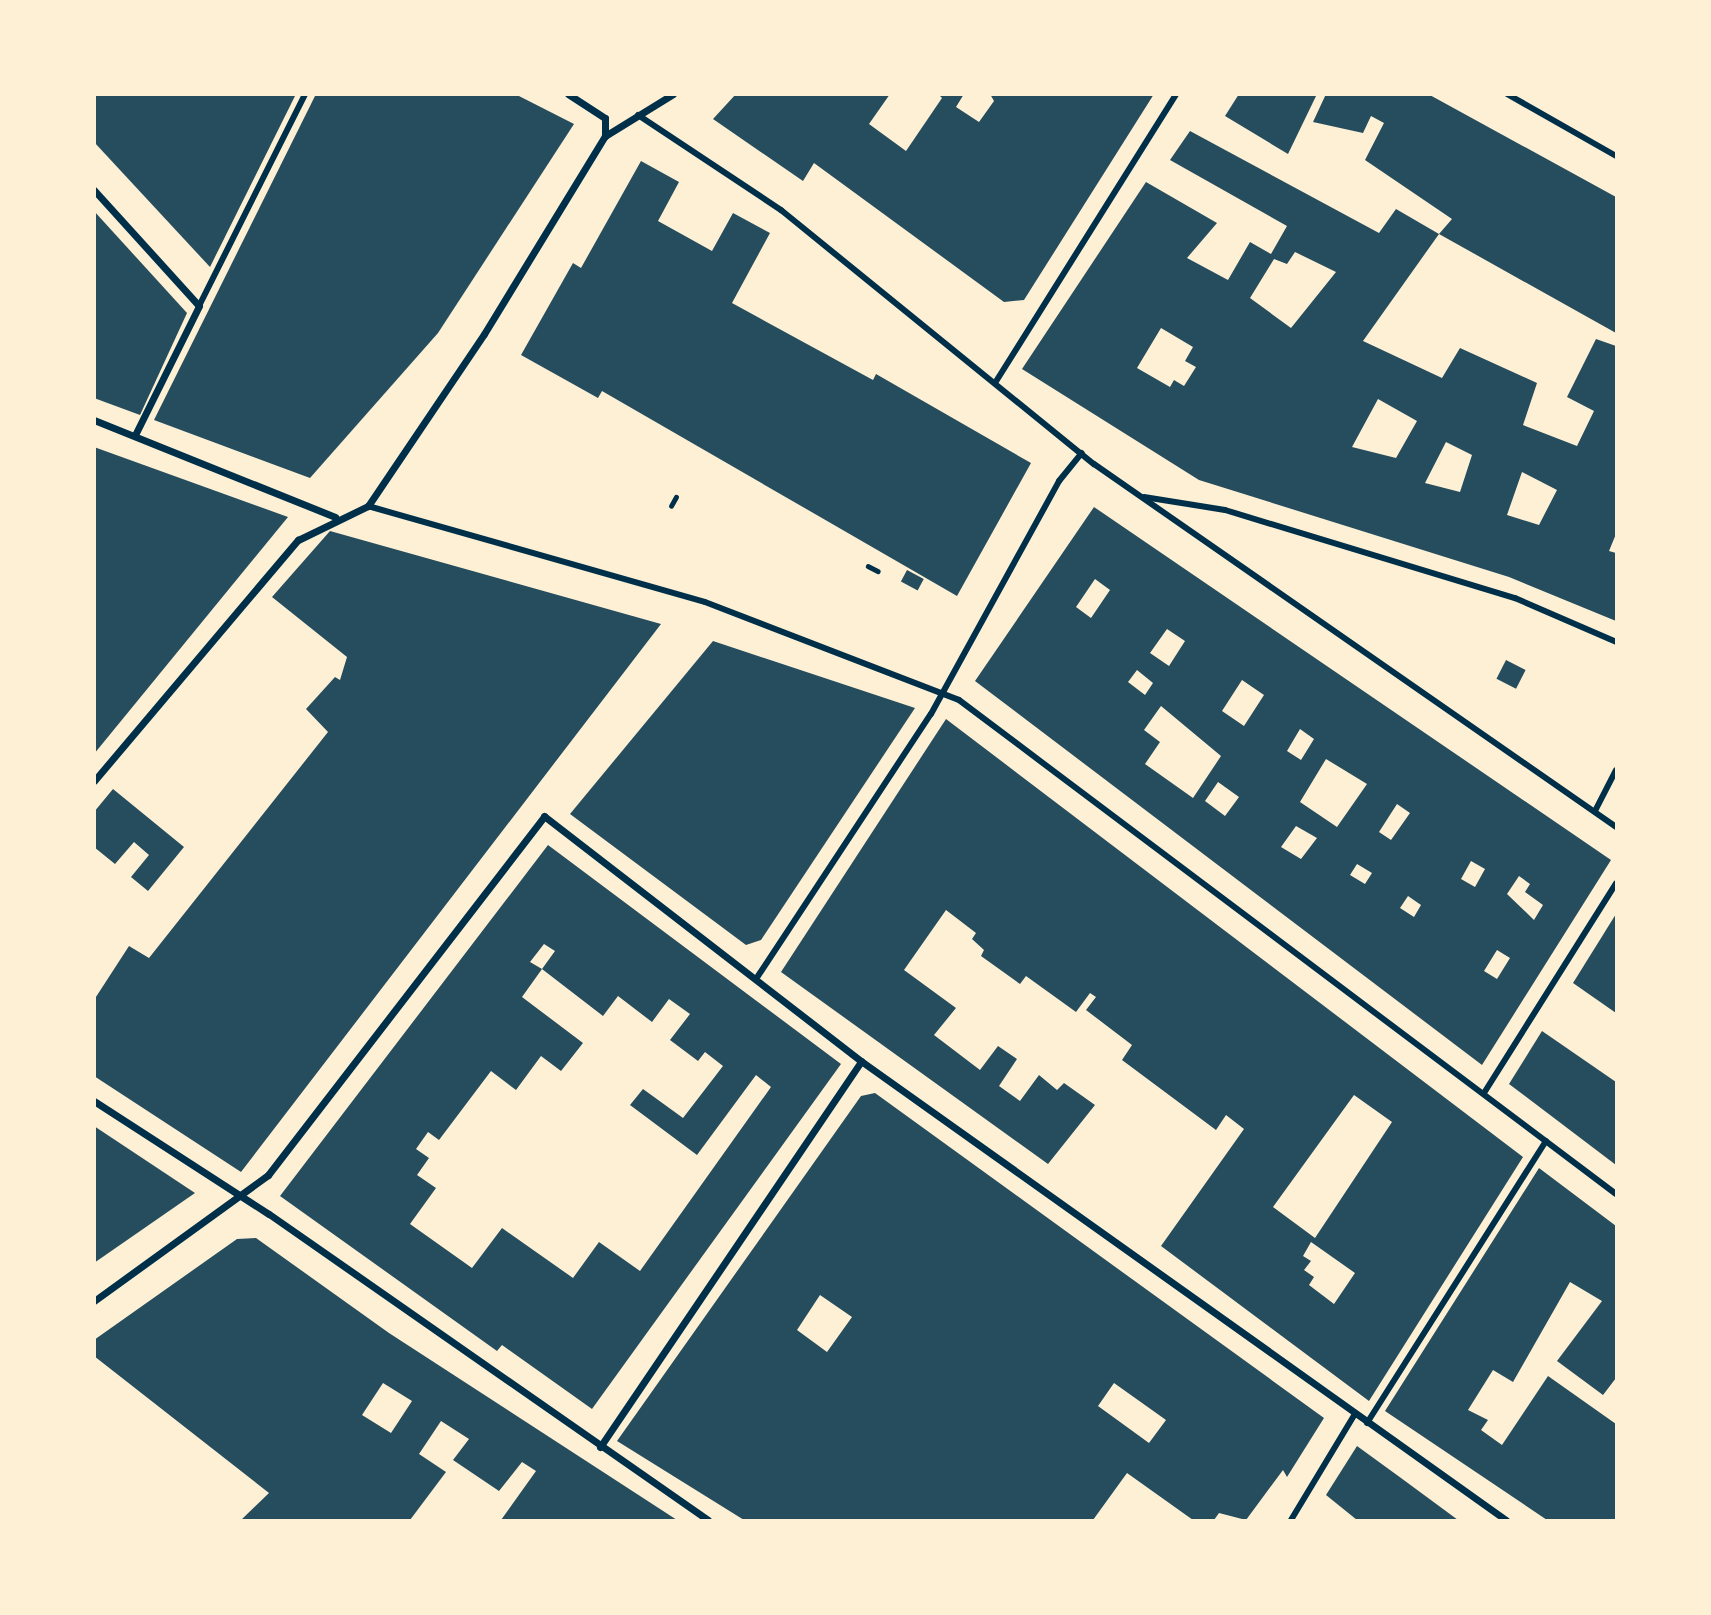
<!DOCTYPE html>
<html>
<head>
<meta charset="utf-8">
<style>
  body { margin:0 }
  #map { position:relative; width:1711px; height:1615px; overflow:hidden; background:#fdf0d5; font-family:"Roboto Condensed",sans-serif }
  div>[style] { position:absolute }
  .building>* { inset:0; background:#264d5e; transform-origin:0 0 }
  .path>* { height:4.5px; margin:-2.25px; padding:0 2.25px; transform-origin:2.25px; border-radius:2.25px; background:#003049 }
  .pedestrian>* { height:6px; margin:-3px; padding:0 3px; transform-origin:3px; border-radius:3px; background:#003049 }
  .minor>* { height:7px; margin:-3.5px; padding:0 3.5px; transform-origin:3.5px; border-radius:3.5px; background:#003049 }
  span { translate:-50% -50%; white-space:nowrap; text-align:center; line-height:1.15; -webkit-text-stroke:5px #fdf0d5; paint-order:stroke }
  .frame { position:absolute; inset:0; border:96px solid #fdf0d5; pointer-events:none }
</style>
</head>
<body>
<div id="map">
  <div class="building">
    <div style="clip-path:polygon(94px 94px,296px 94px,210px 267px,94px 142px)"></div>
    <div style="clip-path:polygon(316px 94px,515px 94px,574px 124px,438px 333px,310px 478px,154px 420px)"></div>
    <div style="clip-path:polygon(736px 94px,890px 94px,869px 124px,906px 151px,942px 98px,938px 94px,964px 94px,956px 107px,979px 122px,994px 101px,990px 94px,1154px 94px,1024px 300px,1004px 302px,814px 163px,803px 181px,713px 119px)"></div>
    <div style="clip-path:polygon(1239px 94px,1317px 94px,1288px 154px,1225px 116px)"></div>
    <div style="clip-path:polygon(1326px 94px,1428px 94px,1616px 197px,1616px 333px,1439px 234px,1452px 219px,1365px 160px,1384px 123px,1371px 116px,1363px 133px,1313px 122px)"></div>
    <div style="clip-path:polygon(evenodd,1190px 131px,1379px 233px,1396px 209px,1439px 234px,1363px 341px,1442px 378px,1460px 348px,1537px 383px,1523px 425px,1577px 446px,1594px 411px,1567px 397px,1596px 339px,1616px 346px,1616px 534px,1609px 551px,1616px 553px,1616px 621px,1509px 577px,1199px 480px,1022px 369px,1146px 182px,1217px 223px,1187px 258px,1228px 280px,1250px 242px,1271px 254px,1287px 226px,1170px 160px,1190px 131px,1295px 252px,1336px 272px,1291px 328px,1250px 298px,1274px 259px,1287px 264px,1295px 252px,1190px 131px,1161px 328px,1193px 347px,1185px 361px,1196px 367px,1184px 386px,1174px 380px,1170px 387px,1137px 368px,1161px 328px,1190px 131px,1378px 399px,1417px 421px,1396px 458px,1352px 447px,1378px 399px,1190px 131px,1446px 442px,1472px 455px,1460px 492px,1425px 483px,1446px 442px,1190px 131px,1522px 472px,1557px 490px,1539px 525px,1507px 515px,1522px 472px)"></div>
    <div style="clip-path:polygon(641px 161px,679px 182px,658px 221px,712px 251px,733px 213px,770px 233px,732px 303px,873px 380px,876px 374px,1031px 463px,957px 596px,602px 391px,598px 398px,521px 355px,573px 263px,581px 268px)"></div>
    <div style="clip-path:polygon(94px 211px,187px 313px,140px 415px,94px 398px)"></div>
    <div style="clip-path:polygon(94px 447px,288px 517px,94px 754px)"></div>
    <div style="clip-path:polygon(evenodd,1094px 507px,1611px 860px,1482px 1065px,975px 681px,1094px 507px,1095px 579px,1110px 590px,1091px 618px,1076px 607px,1095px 579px,1094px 507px,1167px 629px,1185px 641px,1169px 666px,1150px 653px,1167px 629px,1094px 507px,1137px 670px,1153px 683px,1145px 695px,1128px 682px,1137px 670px,1094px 507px,1242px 680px,1264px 695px,1244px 726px,1222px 711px,1242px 680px,1094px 507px,1161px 706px,1221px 756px,1193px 798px,1145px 764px,1160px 742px,1144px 730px,1161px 706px,1094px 507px,1300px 729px,1314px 739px,1301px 760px,1287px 751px,1300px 729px,1094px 507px,1326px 759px,1367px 784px,1337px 827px,1300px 802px,1326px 759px,1094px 507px,1218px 782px,1239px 797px,1225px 816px,1205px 801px,1218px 782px,1094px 507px,1397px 804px,1410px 813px,1391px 840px,1379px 832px,1397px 804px,1094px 507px,1296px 826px,1317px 838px,1301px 859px,1281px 847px,1296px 826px,1094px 507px,1471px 861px,1485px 869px,1475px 887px,1461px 879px,1471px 861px,1094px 507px,1357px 864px,1372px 873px,1365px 884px,1350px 875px,1357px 864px,1094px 507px,1519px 876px,1530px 884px,1525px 892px,1543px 905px,1534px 920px,1507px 894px,1519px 876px,1094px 507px,1408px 896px,1421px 905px,1414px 917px,1400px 908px,1408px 896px,1094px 507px,1497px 950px,1510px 958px,1497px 979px,1484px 971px,1497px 950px)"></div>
    <div style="clip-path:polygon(330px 531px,661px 624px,241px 1172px,94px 1076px,94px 1000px,129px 946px,149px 958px,328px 732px,306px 709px,335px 677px,340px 680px,347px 657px,272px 597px)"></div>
    <div style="left:907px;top:570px;width:19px;height:13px;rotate:28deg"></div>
    <div style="clip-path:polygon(713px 641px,915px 708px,761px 940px,746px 945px,570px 814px)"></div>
    <div style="left:1506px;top:660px;width:22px;height:21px;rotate:27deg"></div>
    <div style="clip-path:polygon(evenodd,946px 719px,1523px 1157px,1369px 1401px,1161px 1246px,1244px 1129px,1226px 1115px,1216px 1130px,1122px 1060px,1132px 1045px,1086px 1010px,1096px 997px,1090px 993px,1076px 1012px,1026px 976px,1020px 984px,981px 956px,984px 950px,972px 939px,976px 933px,946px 910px,904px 970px,956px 1008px,934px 1035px,980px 1070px,998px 1046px,1017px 1059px,999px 1086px,1020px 1101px,1039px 1075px,1057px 1090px,1064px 1083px,1095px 1105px,1048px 1164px,781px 972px,946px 719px,1354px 1095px,1392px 1122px,1315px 1238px,1273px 1207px,1354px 1095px,946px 719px,1311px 1242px,1355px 1273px,1334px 1304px,1309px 1285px,1314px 1277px,1304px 1270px,1311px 1261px,1303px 1256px,1311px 1242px)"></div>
    <div style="clip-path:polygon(113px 789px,184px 847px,148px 891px,131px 877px,149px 855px,134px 842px,115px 864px,94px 847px,94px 812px)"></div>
    <div style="clip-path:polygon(evenodd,548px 845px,841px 1064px,592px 1409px,502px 1345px,497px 1351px,280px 1196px,548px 845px,544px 944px,555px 951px,542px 969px,603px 1016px,618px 996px,652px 1022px,669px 999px,690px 1014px,670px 1040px,698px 1061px,705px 1052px,723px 1066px,683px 1118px,643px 1089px,630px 1105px,697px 1155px,756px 1075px,771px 1087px,640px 1271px,599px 1242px,573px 1278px,502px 1228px,472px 1268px,410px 1224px,436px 1188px,417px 1175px,429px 1158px,416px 1149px,428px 1132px,439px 1140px,491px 1071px,516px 1090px,541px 1056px,561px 1071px,583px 1043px,522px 997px,542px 969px,530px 962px,544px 944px)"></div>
    <div style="clip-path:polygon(1616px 914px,1616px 1013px,1573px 983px)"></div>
    <div style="clip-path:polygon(1542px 1031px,1616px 1082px,1616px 1165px,1509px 1084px)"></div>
    <div style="clip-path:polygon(evenodd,875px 1093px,1324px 1418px,1287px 1477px,1283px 1470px,1246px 1520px,1219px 1513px,1214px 1520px,1193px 1520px,1127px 1473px,1093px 1520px,744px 1520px,617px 1441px,861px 1096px,875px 1093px,820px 1295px,852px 1317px,827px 1352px,797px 1330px,820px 1295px,875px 1093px,1114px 1383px,1166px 1420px,1149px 1443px,1098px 1406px,1114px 1383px)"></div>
    <div style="clip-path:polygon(94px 1126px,195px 1193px,94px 1263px)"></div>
    <div style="clip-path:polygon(1539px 1168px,1616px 1226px,1616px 1378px,1603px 1395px,1557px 1361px,1602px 1301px,1570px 1282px,1513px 1382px,1493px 1370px,1468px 1410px,1488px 1420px,1481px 1430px,1502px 1445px,1548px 1376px,1616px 1424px,1616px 1520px,1547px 1520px,1385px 1411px)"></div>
    <div style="clip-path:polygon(evenodd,256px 1238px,389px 1333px,677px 1520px,501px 1520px,536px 1471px,522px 1462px,499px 1491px,453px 1460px,469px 1439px,441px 1421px,419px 1454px,446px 1472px,410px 1520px,241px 1520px,269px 1493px,94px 1356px,94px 1340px,237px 1239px,256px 1238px,383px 1383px,412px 1401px,391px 1433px,362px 1415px,383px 1383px)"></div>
    <div style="clip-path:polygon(1357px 1446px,1401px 1478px,1458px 1520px,1357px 1520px,1326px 1495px)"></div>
  </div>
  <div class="path">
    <div style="left:671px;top:506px;width:10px;rotate:-61deg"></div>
    <div style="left:868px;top:566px;width:11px;rotate:27deg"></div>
  </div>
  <div class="pedestrian">
    <div style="left:1507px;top:94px;width:125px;rotate:29.6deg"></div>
    <div style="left:638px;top:115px;width:172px;rotate:33.6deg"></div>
    <div style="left:781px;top:210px;width:403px;rotate:39.1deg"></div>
    <div style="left:1094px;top:464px;width:636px;rotate:34.81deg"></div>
    <div style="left:199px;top:306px;width:237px;rotate:-63.4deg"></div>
    <div style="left:995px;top:383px;width:341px;rotate:-57.9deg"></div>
    <div style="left:1144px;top:497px;width:82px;rotate:9.1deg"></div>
    <div style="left:1225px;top:510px;width:303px;rotate:16.9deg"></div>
    <div style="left:1515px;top:598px;width:110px;rotate:23.5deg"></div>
    <div style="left:368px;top:506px;width:350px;rotate:15.9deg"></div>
    <div style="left:705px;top:602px;width:272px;rotate:21.1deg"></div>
    <div style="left:959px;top:700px;width:822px;rotate:36.94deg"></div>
    <div style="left:1595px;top:811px;width:46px;rotate:-62.9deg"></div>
    <div style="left:758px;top:976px;width:314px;rotate:-56.6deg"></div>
    <div style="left:931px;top:714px;width:266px;rotate:-61.2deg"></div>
    <div style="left:1059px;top:481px;width:36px;rotate:-51deg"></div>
    <div style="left:1484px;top:1093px;width:248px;rotate:-57.8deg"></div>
    <div style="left:1367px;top:1423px;width:334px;rotate:-57.6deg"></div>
    <div style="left:1291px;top:1520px;width:124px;rotate:-58.9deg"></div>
  </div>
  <div class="minor">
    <div style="left:568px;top:94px;width:44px;rotate:33deg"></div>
    <div style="left:605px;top:118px;width:18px;rotate:90deg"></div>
    <div style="left:94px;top:190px;width:156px;rotate:47.8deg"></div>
    <div style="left:199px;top:306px;width:144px;rotate:116.4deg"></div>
    <div style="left:94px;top:420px;width:260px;rotate:21.9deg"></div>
    <div style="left:94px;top:781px;width:316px;rotate:-49.8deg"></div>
    <div style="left:298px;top:540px;width:78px;rotate:-25.9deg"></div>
    <div style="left:368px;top:506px;width:207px;rotate:-56deg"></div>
    <div style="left:484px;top:334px;width:232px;rotate:-58.6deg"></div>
    <div style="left:605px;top:136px;width:80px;rotate:-31.7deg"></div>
    <div style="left:94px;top:1101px;width:208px;rotate:32.9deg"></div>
    <div style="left:269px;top:1214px;width:535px;rotate:34.88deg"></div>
    <div style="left:94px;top:1301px;width:215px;rotate:-35.9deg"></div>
    <div style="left:268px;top:1175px;width:453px;rotate:-52.4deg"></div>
    <div style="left:544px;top:816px;width:401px;rotate:37.7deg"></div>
    <div style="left:861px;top:1061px;width:792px;rotate:35.44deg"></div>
    <div style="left:600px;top:1447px;width:466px;rotate:-55.9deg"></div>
  </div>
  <div class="frame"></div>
</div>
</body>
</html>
